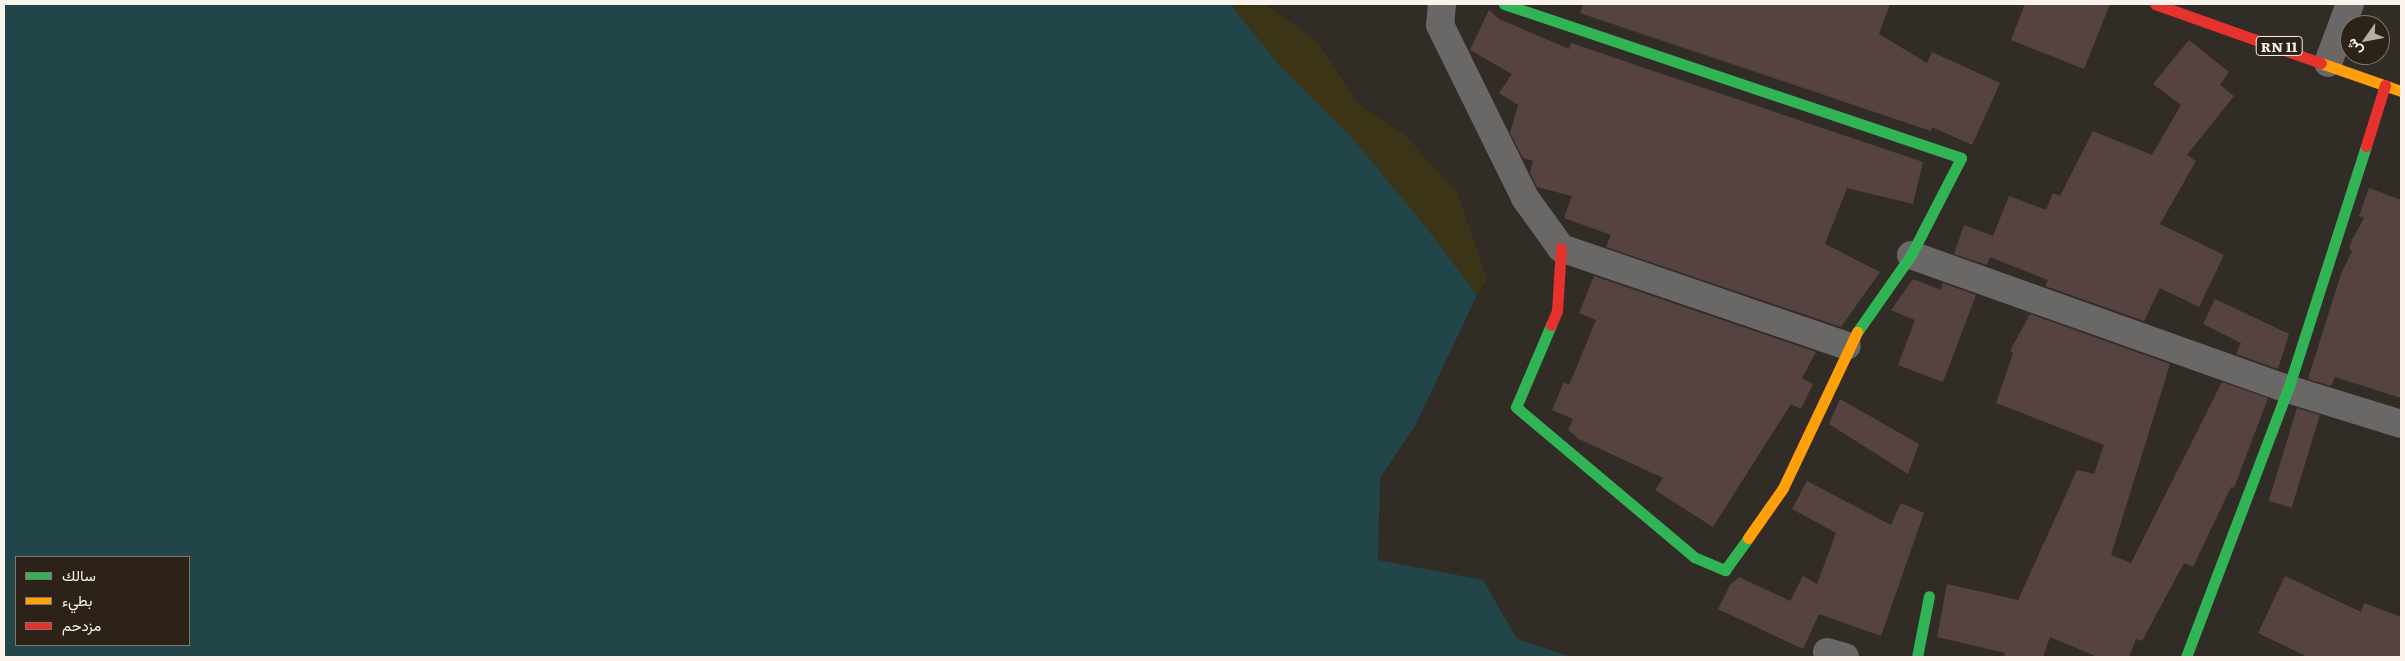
<!DOCTYPE html>
<html>
<head>
<meta charset="utf-8">
<style>
  body { margin:0 }
  #map { position:relative; width:2405px; height:661px; overflow:hidden; background:#322c26; font-family:Literata,Vazirmatn,serif }
  div>[style] { position:absolute }
  .sand>* { inset:0; background:#3c3417 }
  .water>* { inset:0; background:#224549 }
  .building>* { inset:0; background:#564341; transform-origin:0 0 }
  .street>* { height:28px; margin:-14px; padding:0 14px; transform-origin:14px; border-radius:14px; background:#6a6866 }
  .fast>* { height:11px; margin:-5.5px; padding:0 5.5px; transform-origin:5.5px; border-radius:5.5px; background:#30b455 }
  .slow>* { height:11px; margin:-5.5px; padding:0 5.5px; transform-origin:5.5px; border-radius:5.5px; background:#ff9f0a }
  .jam>* { height:11px; margin:-5.5px; padding:0 5.5px; transform-origin:5.5px; border-radius:5.5px; background:#e5322d }
  span { translate:-50% -50%; white-space:nowrap; text-align:center; line-height:1.15; -webkit-text-stroke:4px #2d2217; paint-order:stroke }
  .shield-label span { padding:1px 4px; background:#2d2217; border:1px solid; border-radius:4px; -webkit-text-stroke-width:0 }
  .shield-label { font-size:14px; color:#faf3ec; font-weight:700 }
  .frame { position:absolute; inset:0; border:5px solid #faf3ec; pointer-events:none }
  .legend { position:absolute; left:15px; top:556px; width:175px; height:90px; box-sizing:border-box; background:#2d2217; border:1px solid #7f766c; margin:0; padding:6px 9px; list-style:none; font-size:15px; color:#faf3ec }
  .legend li { display:flex; align-items:center; gap:10px; height:25px }
  .legend b { width:25px; border:1px solid #7f766c }
  .north { position:absolute; left:2340px; top:15px; width:50px; height:50px; box-sizing:border-box; background:#2d2217; border:1px solid #7f766c; border-radius:50%; rotate:237deg; font-size:14px; font-weight:700; line-height:20px; text-align:center; color:#faf3ec }
  .north::after { content:''; display:block; margin:auto; width:18px; height:22px; background:#b4ada7; clip-path:polygon(50% 0,100% 100%,50% 72%,0 100%) }
</style>
</head>
<body>
<div id="map">
  <div class="sand">
    <div style="clip-path:polygon(1230px 4px,1264px 4px,1317px 41px,1359px 105px,1405px 135px,1458px 194px,1487px 280px,1477px 295px,1426px 227px,1281px 67px)"></div>
  </div>
  <div class="water">
    <div style="clip-path:polygon(evenodd,4px 4px,1230px 4px,1281px 67px,1352px 138px,1426px 227px,1477px 295px,1415px 426px,1380px 478px,1378px 560px,1483px 580px,1517px 639px,1572px 657px,4px 657px,4px 4px,16px 557px,189px 557px,189px 645px,16px 645px,16px 557px)"></div>
  </div>
  <div class="building">
    <div style="clip-path:polygon(1583px 4px,1890px 4px,1879px 34px,1927px 63px,1932px 52px,2000px 83px,1972px 145px,1932px 127px,1931px 131px,1580px 13px)"></div>
    <div style="clip-path:polygon(2025px 4px,2110px 4px,2084px 69px,2011px 40px)"></div>
    <div style="clip-path:polygon(1489px 10px,1499px 19px,1569px 49px,1571px 43px,1923px 162px,1913px 204px,1847px 188px,1825px 244px,1880px 272px,1841px 327px,1606px 247px,1611px 235px,1564px 218px,1572px 196px,1537px 187px,1530px 173px,1533px 161px,1523px 158px,1510px 133px,1518px 105px,1499px 93px,1512px 74px,1470px 50px)"></div>
    <div style="clip-path:polygon(2189px 40px,2229px 72px,2220px 85px,2234px 96px,2187px 155px,2196px 161px,2160px 224px,2224px 255px,2199px 307px,2160px 288px,2144px 321px,2045px 286px,2048px 280px,1990px 257px,1987px 265px,1954px 254px,1964px 225px,1993px 236px,2009px 196px,2046px 210px,2053px 193px,2060px 196px,2093px 131px,2152px 155px,2181px 105px,2153px 84px)"></div>
    <div style="clip-path:polygon(2369px 188px,2401px 200px,2401px 398px,2335px 377px,2331px 386px,2308px 379px,2341px 274px,2352px 251px,2349px 249px,2352px 240px,2364px 218px,2359px 216px)"></div>
    <div style="clip-path:polygon(1594px 276px,1816px 352px,1802px 378px,1813px 384px,1801px 409px,1791px 404px,1713px 527px,1655px 490px,1663px 478px,1579px 439px,1568px 430px,1573px 419px,1552px 410px,1564px 382px,1569px 385px,1596px 320px,1579px 313px)"></div>
    <div style="clip-path:polygon(1913px 279px,1941px 290px,1943px 283px,1976px 295px,1943px 382px,1898px 365px,1915px 320px,1891px 310px)"></div>
    <div style="clip-path:polygon(2215px 299px,2289px 334px,2278px 369px,2236px 354px,2241px 343px,2203px 324px)"></div>
    <div style="clip-path:polygon(2030px 314px,2170px 364px,2111px 555px,2131px 563px,2222px 382px,2268px 398px,2234px 488px,2231px 487px,2193px 567px,2184px 563px,2142px 641px,2136px 639px,2129px 657px,2098px 657px,2050px 637px,2043px 657px,2004px 657px,2005px 653px,1937px 637px,1947px 584px,2018px 600px,2077px 470px,2094px 474px,2104px 445px,1996px 403px,2013px 353px,2010px 351px)"></div>
    <div style="clip-path:polygon(1840px 399px,1919px 444px,1908px 474px,1829px 424px)"></div>
    <div style="left:2297px;top:408px;width:24px;height:97px;rotate:17deg"></div>
    <div style="clip-path:polygon(1807px 481px,1891px 525px,1901px 503px,1924px 513px,1881px 636px,1819px 614px,1803px 649px,1718px 609px,1730px 585px,1739px 577px,1790px 601px,1803px 576px,1817px 584px,1836px 533px,1792px 509px)"></div>
    <div style="clip-path:polygon(2285px 576px,2361px 612px,2364px 603px,2401px 617px,2401px 657px,2308px 657px,2258px 633px)"></div>
  </div>
  <div class="street">
    <div style="left:1442px;top:4px;width:21px;rotate:95deg"></div>
    <div style="left:1440px;top:25px;width:193px;rotate:63.8deg"></div>
    <div style="left:1525px;top:198px;width:62px;rotate:54.2deg"></div>
    <div style="left:1561px;top:248px;width:302px;rotate:18.9deg"></div>
    <div style="left:2328px;top:63px;width:63px;rotate:-69.6deg"></div>
    <div style="left:1911px;top:255px;width:400px;rotate:19.6deg"></div>
    <div style="left:2288px;top:389px;width:118px;rotate:17.2deg"></div>
    <div style="left:1827px;top:652px;width:19px;rotate:16deg"></div>
  </div>
  <div class="fast">
    <div style="left:1504px;top:4px;width:482px;rotate:18.6deg"></div>
    <div style="left:1961px;top:158px;width:109px;rotate:117.3deg"></div>
    <div style="left:1911px;top:255px;width:94px;rotate:125deg"></div>
    <div style="left:1551px;top:325px;width:89px;rotate:113.1deg"></div>
    <div style="left:1516px;top:407px;width:233px;rotate:40.1deg"></div>
    <div style="left:1694px;top:557px;width:34px;rotate:23deg"></div>
    <div style="left:1725px;top:570px;width:39px;rotate:-54deg"></div>
    <div style="left:1917px;top:657px;width:62px;rotate:-78.9deg"></div>
    <div style="left:2186px;top:657px;width:287px;rotate:-69.2deg"></div>
    <div style="left:2288px;top:389px;width:255px;rotate:-72.2deg"></div>
  </div>
  <div class="slow">
    <div style="left:2321px;top:63px;width:85px;rotate:19.3deg"></div>
    <div style="left:1748px;top:538px;width:61px;rotate:-55deg"></div>
    <div style="left:1783px;top:488px;width:173px;rotate:-64.6deg"></div>
  </div>
  <div class="jam">
    <div style="left:2155px;top:4px;width:176px;rotate:19.6deg"></div>
    <div style="left:2366px;top:146px;width:64px;rotate:-72.7deg"></div>
    <div style="left:1551px;top:325px;width:15px;rotate:-67deg"></div>
    <div style="left:1557px;top:311px;width:63px;rotate:-86.4deg"></div>
  </div>
  <div class="shield-label">
    <span style="left:2279px;top:46px">RN 11</span>
  </div>
  <div class="frame"></div>
  <ul class="legend">
  <li><b style="height:6px;background:#30b455"></b>سالك</li>
  <li><b style="height:6px;background:#ff9f0a"></b>بطيء</li>
  <li><b style="height:6px;background:#e5322d"></b>مزدحم</li>
  </ul>
  <div class="north">ش</div>
</div>
</body>
</html>
